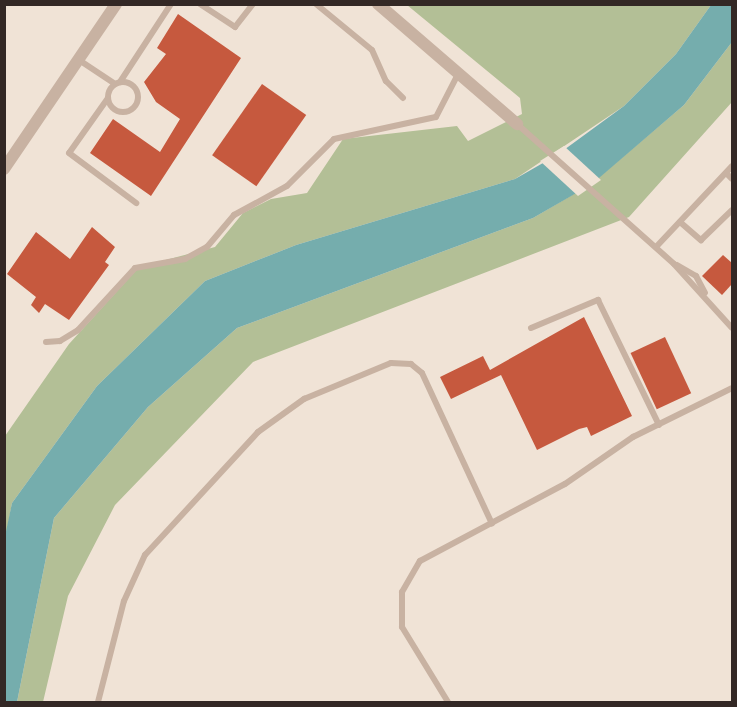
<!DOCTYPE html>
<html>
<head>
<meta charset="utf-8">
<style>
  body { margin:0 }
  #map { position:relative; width:737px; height:707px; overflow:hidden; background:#f0e3d6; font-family:"Noto Sans",sans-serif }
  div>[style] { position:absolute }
  .green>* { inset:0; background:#b3bf96 }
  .water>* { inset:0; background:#75adad }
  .pier>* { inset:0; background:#f0e3d6 }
  .building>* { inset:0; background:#c6593e; transform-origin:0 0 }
  .lane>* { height:6px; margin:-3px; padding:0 3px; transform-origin:3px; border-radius:3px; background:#c8b2a2 }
  .lane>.ring { margin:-3px; padding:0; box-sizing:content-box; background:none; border:6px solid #c8b2a2; border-radius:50% }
  .street>* { height:12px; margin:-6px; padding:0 6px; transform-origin:6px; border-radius:6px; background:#c8b2a2 }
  span { translate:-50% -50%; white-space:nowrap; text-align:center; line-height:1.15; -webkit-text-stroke:6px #f8ede2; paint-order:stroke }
  .frame { position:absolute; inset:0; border:6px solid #332825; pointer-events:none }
</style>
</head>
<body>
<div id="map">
  <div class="green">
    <div style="clip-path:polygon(407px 5px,711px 5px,676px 54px,624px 106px,515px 179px,296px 245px,205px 281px,97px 386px,12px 503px,5px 541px,5px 436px,69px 344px,139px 267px,215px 247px,243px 213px,271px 199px,307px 193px,343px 139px,457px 126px,468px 141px,522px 114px,520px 98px)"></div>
    <div style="clip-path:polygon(732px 42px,732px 102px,629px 217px,253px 362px,115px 505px,68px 596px,43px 702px,17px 702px,54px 518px,148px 407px,237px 328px,533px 218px,591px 184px,684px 105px)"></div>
  </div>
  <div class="water">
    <div style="clip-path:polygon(711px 5px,732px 5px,732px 42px,684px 105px,592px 184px,533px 218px,237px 328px,148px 407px,54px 518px,17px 702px,5px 702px,4px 541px,12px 503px,97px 386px,205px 281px,296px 245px,515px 179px,557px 155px,624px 106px,676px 54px)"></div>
  </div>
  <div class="pier">
    <div style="clip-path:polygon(564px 146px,601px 180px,578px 196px,540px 161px)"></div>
  </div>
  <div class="building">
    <div style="clip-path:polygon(178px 14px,241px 58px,151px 196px,90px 153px,113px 119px,160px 152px,180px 119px,156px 102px,144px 82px,166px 54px,157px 48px)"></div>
    <div style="left:262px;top:84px;width:54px;height:87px;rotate:35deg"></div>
    <div style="clip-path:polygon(92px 227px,115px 247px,105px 262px,109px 265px,69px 320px,45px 304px,39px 313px,31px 305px,36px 297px,7px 274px,36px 232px,70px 259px)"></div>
    <div style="clip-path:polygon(723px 255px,732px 263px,732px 284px,722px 295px,702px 276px)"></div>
    <div style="clip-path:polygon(584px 317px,632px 416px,591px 436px,587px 427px,579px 429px,537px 450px,501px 375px,451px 399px,440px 377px,483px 356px,490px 370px)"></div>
    <div style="left:665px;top:337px;width:62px;height:38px;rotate:65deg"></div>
  </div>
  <div class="lane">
    <div style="left:200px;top:4px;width:42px;rotate:33.3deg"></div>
    <div style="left:235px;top:27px;width:29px;rotate:-52deg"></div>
    <div style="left:316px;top:4px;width:72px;rotate:39.4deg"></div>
    <div style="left:372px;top:50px;width:34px;rotate:66deg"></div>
    <div style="left:386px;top:81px;width:24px;rotate:45deg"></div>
    <div style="left:79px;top:60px;width:43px;rotate:33.7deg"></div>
    <div class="ring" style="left:108px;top:82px;width:24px;height:24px"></div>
    <div style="left:120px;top:82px;width:93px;rotate:-56.8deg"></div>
    <div style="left:108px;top:98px;width:67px;rotate:125.3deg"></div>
    <div style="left:69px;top:153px;width:84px;rotate:36.7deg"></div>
    <div style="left:517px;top:124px;width:210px;rotate:41.7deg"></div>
    <div style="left:674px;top:264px;width:86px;rotate:47.8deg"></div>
    <div style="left:726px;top:173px;width:8px;rotate:45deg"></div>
    <div style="left:680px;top:222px;width:28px;rotate:41deg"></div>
    <div style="left:701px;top:240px;width:43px;rotate:-44.1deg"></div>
    <div style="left:656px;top:247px;width:111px;rotate:-46.8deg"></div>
    <div style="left:677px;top:265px;width:22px;rotate:30deg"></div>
    <div style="left:696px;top:276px;width:19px;rotate:62deg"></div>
    <div style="left:531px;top:328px;width:73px;rotate:-22.7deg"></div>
    <div style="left:598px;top:300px;width:139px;rotate:64deg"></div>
    <div style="left:46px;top:342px;width:14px;rotate:-4deg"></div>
    <div style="left:60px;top:341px;width:21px;rotate:-31deg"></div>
    <div style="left:78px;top:330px;width:84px;rotate:-47.4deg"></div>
    <div style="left:135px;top:268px;width:51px;rotate:-10.2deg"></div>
    <div style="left:185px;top:259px;width:25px;rotate:-29deg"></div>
    <div style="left:207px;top:247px;width:42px;rotate:-49.8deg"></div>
    <div style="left:234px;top:215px;width:60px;rotate:-28.7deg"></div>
    <div style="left:287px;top:186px;width:66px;rotate:-45deg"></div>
    <div style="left:334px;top:139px;width:104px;rotate:-12.2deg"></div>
    <div style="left:436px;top:117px;width:48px;rotate:-62.9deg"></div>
    <div style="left:98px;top:702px;width:104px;rotate:-75.6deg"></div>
    <div style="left:124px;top:601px;width:51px;rotate:-65.5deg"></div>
    <div style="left:145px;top:555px;width:167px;rotate:-47.4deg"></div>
    <div style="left:258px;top:432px;width:57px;rotate:-35.7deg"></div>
    <div style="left:304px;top:399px;width:94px;rotate:-22.5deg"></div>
    <div style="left:391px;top:363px;width:20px;rotate:3deg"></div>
    <div style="left:411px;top:364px;width:14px;rotate:39deg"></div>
    <div style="left:422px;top:373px;width:166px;rotate:65.1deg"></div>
    <div style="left:448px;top:702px;width:88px;rotate:-121.5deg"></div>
    <div style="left:402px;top:627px;width:35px;rotate:-90deg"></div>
    <div style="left:402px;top:592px;width:36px;rotate:-60deg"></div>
    <div style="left:420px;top:561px;width:164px;rotate:-28deg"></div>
    <div style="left:565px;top:484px;width:83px;rotate:-34.7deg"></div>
    <div style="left:633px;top:437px;width:110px;rotate:-26.3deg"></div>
  </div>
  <div class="street">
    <div style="left:378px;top:4px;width:184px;rotate:40.8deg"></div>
    <div style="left:4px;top:169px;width:199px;rotate:-55.8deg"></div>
  </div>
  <div class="frame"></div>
</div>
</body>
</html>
